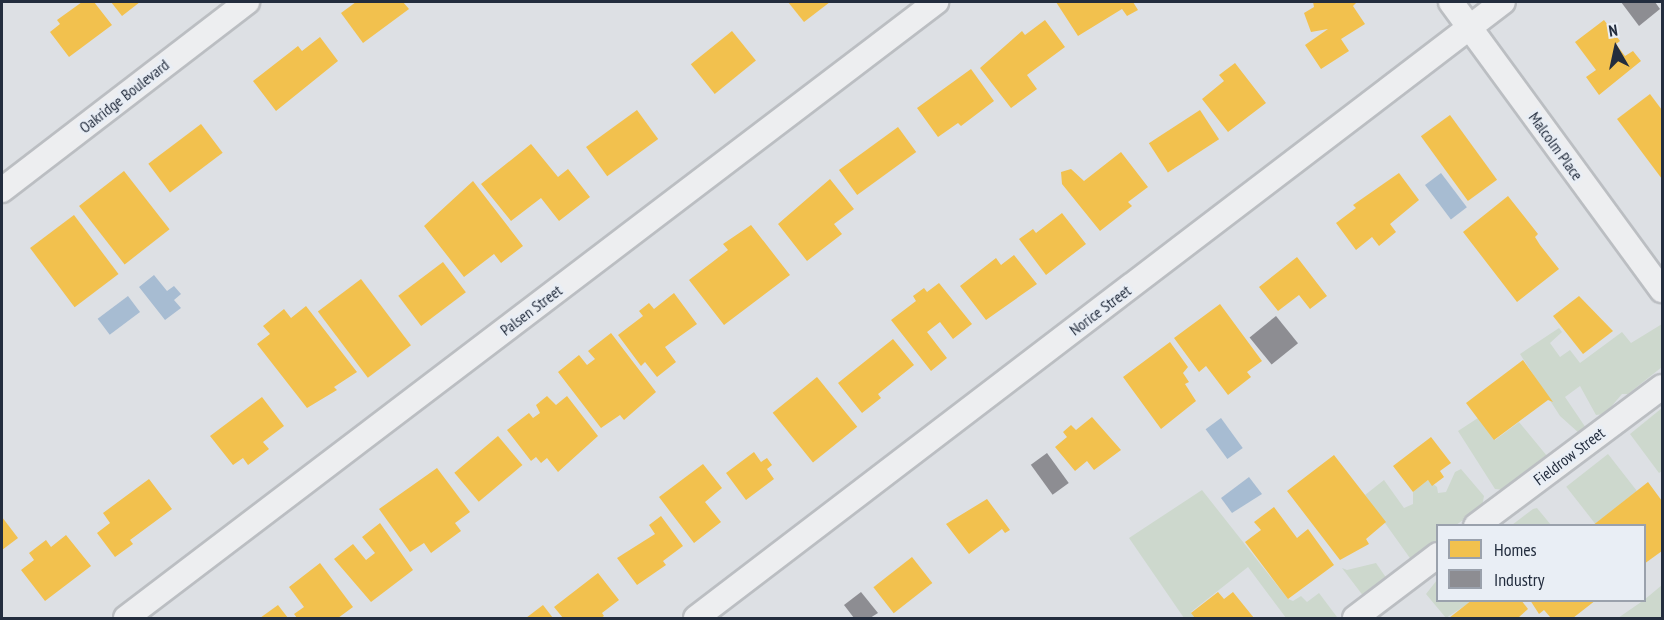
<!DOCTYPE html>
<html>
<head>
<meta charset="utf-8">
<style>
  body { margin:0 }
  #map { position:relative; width:1664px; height:620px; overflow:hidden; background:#dde0e4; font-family:"PT Sans Narrow",sans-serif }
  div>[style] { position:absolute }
  .green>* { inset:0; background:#cdd8cd; transform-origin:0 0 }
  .water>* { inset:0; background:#a7bcd2; transform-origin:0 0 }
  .homes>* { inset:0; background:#f2c14e; transform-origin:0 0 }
  .industry>* { inset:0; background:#8d8d92; transform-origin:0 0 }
  .roads { filter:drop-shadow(2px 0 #bbbec2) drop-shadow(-2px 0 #bbbec2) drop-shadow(0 2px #bbbec2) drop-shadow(0 -2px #bbbec2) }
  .minor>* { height:24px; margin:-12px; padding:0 12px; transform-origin:12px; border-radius:12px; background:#edeef0 }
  span { translate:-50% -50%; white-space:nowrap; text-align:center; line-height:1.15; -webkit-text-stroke:6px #e9eef5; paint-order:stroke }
  .street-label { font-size:16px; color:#232d3e }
  .frame { position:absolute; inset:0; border:3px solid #232d3e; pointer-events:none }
  .legend { position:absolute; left:1436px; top:524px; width:210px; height:78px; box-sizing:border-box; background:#e9eef5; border:2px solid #9aa1ac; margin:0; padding:8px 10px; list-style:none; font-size:18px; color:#232d3e }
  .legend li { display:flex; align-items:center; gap:12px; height:30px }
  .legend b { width:30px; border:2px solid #9aa1ac }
  .north { position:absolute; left:1586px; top:18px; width:60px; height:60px; -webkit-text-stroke:4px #e9eef5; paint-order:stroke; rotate:351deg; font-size:16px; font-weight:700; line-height:24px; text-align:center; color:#232d3e }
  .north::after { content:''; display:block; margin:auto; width:21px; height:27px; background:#232d3e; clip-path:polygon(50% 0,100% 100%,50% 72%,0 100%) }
</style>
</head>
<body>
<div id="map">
  <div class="green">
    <div style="clip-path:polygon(1662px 324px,1662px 367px,1628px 394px,1622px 394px,1605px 414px,1596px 415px,1580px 386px,1565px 397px,1586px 428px,1580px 434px,1560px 416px,1520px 354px,1559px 328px,1562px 332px,1550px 343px,1560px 357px,1570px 350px,1580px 363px,1622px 332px,1631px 343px)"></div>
    <div style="clip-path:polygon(1662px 408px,1662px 471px,1659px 473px,1630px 434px)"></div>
    <div style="clip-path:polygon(1478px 418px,1495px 440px,1519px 422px,1547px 456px,1505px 490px,1495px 489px,1458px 431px)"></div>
    <div style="left:1608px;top:454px;width:47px;height:53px;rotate:52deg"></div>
    <div style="clip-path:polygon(1461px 469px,1484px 496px,1482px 507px,1456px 525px,1438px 526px,1437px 540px,1412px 561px,1365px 495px,1384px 480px,1404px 508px,1413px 504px,1413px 492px,1428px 480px,1437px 487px,1438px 493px,1446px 492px,1455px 472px)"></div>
    <div style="clip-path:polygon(1202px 490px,1288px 599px,1293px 601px,1301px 596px,1307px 602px,1319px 593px,1337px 617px,1286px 618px,1248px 567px,1191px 612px,1195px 618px,1184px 618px,1129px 538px)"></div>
    <div style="clip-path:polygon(1537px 508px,1551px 525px,1512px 525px,1533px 509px)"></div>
    <div style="clip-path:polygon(1376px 563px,1387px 579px,1364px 597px,1342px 568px,1347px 570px)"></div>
    <div style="clip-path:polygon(1437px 580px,1438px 600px,1472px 601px,1446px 618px,1426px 594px)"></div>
    <div style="clip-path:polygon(1662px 585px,1662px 618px,1618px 618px,1644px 600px)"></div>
  </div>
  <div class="water">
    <div style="left:1441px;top:173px;width:43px;height:20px;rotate:53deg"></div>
    <div style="clip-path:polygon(154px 275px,167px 291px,174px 286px,181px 294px,174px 300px,181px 308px,165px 320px,139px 287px)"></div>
    <div style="left:128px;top:296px;width:20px;height:38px;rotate:53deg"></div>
    <div style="left:1221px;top:418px;width:37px;height:19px;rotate:54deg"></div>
    <div style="clip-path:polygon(1249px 477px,1262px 494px,1232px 513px,1221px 498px)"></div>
  </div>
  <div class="homes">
    <div style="clip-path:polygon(82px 2px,94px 2px,112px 25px,69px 57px,50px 32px,60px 24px,57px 20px)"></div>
    <div style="clip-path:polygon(111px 2px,140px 2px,122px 16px)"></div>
    <div style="clip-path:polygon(356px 2px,403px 2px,409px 9px,363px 43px,341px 13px)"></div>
    <div style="clip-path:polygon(788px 2px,830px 2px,804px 22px)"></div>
    <div style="clip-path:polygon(1056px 2px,1133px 2px,1138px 10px,1127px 16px,1122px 9px,1078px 36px)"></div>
    <div style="clip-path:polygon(1357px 2px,1353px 6px,1365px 24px,1341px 39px,1349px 51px,1321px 69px,1305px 45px,1328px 29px,1311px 32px,1304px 13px,1314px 7px,1313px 2px)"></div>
    <div style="clip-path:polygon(1045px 20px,1065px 47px,1027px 75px,1037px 89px,1011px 108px,980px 68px,1022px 31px,1025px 35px)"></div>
    <div style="clip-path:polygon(1604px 20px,1620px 41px,1616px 44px,1625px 56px,1633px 51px,1641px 61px,1599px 95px,1586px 77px,1596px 70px,1575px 42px)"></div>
    <div style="left:732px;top:31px;width:38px;height:53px;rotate:51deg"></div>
    <div style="clip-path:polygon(320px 37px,338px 61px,276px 111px,253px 81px,298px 46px,302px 51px)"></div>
    <div style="clip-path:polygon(1235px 63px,1266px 103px,1228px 132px,1202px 99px,1224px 81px,1219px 75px)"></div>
    <div style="clip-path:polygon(971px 69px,994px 101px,961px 126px,958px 123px,938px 137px,917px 108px)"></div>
    <div style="clip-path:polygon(1650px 94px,1662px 110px,1662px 179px,1617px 119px)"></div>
    <div style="left:637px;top:110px;width:36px;height:63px;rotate:54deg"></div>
    <div style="left:1200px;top:110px;width:35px;height:61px;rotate:57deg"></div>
    <div style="left:1450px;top:115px;width:80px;height:36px;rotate:54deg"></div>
    <div style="left:201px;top:124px;width:36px;height:66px;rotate:53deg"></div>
    <div style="left:898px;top:127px;width:31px;height:73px;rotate:54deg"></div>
    <div style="clip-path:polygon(531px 144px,558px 177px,568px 169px,590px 197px,559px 221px,541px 198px,511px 221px,481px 184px)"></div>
    <div style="clip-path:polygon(1121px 152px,1148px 187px,1128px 202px,1132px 206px,1100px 231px,1062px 184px,1061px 172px,1071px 169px,1084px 181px)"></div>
    <div style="left:124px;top:171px;width:74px;height:57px;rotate:52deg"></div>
    <div style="clip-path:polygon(1399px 173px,1419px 200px,1390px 224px,1396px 232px,1379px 246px,1372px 237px,1356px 250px,1336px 223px,1356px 208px,1353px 205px)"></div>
    <div style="clip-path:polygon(830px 179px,854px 209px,834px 224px,842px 234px,807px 261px,778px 224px)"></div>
    <div style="clip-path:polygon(473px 181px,523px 246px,501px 263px,494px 254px,464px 277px,424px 226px)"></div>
    <div style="clip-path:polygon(1508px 196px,1538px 234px,1535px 237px,1540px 245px,1559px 269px,1517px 302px,1463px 232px)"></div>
    <div style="clip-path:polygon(1062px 213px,1086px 244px,1046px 275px,1019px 239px,1033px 229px,1036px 233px)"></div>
    <div style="left:74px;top:215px;width:74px;height:55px;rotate:53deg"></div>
    <div style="clip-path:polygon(751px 225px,790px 275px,724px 325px,689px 280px,728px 250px,723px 244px)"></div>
    <div style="clip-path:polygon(1014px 255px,1037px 284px,986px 320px,960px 286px,996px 258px,1001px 265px)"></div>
    <div style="clip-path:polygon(1297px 257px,1327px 296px,1310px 309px,1299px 295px,1278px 311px,1259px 287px)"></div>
    <div style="left:443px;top:262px;width:38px;height:56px;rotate:53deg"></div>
    <div style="left:361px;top:279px;width:83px;height:54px;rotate:53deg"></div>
    <div style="clip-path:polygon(939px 283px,972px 324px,953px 339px,940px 322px,927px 332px,947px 358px,931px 371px,891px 320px,916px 301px,913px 296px,924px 288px,927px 292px)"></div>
    <div style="clip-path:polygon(674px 293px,697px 324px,665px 347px,676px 362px,657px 377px,645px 362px,641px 366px,618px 335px,643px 316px,639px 311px,649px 303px,654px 309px)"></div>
    <div style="clip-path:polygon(1579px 296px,1613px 331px,1583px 354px,1553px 316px)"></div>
    <div style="clip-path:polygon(1220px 304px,1262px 361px,1247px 372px,1251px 377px,1228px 395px,1206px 366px,1199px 372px,1174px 338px)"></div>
    <div style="clip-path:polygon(306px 306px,357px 372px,334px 387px,337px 390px,307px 408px,257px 344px,270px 334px,263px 326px,284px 309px,291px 318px)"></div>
    <div style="clip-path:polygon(611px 333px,656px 392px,624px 420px,620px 415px,601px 428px,558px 372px,579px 355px,587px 365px,595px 359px,588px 351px)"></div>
    <div style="clip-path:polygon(893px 339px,914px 365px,878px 394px,881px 398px,862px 413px,838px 383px)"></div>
    <div style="clip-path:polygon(1170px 342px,1188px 367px,1183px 373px,1189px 382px,1185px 384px,1196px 401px,1161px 429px,1123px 377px)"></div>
    <div style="clip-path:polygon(1523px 360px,1553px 402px,1548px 400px,1494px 440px,1466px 403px)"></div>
    <div style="left:817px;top:377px;width:64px;height:57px;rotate:51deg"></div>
    <div style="clip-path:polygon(547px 396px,556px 405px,567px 396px,598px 436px,558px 472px,547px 458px,541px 463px,536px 457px,531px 461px,507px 430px,529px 413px,533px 418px,540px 413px,536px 405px)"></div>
    <div style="clip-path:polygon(262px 397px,284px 426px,263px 442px,269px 449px,248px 465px,243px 458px,233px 465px,210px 436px)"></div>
    <div style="clip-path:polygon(1092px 417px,1121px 450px,1094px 470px,1087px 461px,1075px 471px,1055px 447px,1067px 437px,1063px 432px,1071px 425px,1076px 430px)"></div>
    <div style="left:498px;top:436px;width:38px;height:57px;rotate:50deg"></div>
    <div style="clip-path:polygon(1431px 437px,1451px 463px,1440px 471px,1444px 477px,1432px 486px,1428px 480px,1413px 492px,1393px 466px)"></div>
    <div style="clip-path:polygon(754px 452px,761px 462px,767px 458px,772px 465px,767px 469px,774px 479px,746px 500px,726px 473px)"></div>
    <div style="clip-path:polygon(1334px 455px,1386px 522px,1366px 539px,1369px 544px,1340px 560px,1287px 491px)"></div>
    <div style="clip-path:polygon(703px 464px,722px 488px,705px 502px,721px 522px,694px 543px,659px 497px)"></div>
    <div style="clip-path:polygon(437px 468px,470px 512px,455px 523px,461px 531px,431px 553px,424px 543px,410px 552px,379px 509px)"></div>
    <div style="clip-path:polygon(149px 479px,172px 509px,130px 540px,133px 544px,115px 557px,97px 533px,110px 523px,103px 513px)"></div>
    <div style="clip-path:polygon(1648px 482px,1662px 501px,1662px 551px,1644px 564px,1644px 526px,1592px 526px)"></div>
    <div style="clip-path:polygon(987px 499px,1010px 530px,1005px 533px,1002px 529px,969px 554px,946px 524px)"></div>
    <div style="clip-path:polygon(1274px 507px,1297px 538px,1308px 529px,1334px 565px,1288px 599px,1245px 542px,1261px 530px,1254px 522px)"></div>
    <div style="clip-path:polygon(661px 516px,683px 546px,663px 561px,666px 565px,637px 585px,617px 558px,655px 534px,649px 525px)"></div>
    <div style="clip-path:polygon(2px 517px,18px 538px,2px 550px)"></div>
    <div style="clip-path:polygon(380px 523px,413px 570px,371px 602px,334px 559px,353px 544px,366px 560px,375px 553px,362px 537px)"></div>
    <div style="clip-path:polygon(66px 535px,91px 566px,45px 601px,21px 570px,34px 560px,29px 553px,46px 540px,51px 547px)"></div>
    <div style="left:912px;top:557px;width:33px;height:49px;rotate:52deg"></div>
    <div style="clip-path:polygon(320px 563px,353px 607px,338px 618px,297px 618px,294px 614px,304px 607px,289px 587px)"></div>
    <div style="clip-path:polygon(598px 573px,619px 600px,602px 613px,604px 616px,601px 618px,563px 618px,554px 607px)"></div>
    <div style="clip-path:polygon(1218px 592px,1224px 599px,1233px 592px,1254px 618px,1195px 618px,1191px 613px)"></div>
    <div style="clip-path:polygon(1472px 600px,1521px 600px,1528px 609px,1518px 618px,1449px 618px)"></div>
    <div style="clip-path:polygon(1530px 600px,1596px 600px,1573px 618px,1551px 618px,1544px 610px,1539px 614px)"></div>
    <div style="clip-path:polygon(278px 605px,288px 618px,260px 618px)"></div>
    <div style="clip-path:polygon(543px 605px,553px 618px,526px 618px)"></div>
  </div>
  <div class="industry">
    <div style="clip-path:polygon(1621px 2px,1655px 2px,1660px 9px,1639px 26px)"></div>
    <div style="left:1276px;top:316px;width:35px;height:34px;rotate:51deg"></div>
    <div style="left:1047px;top:453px;width:37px;height:20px;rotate:54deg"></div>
    <div style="clip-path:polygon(861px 592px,878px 613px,870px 618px,854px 618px,844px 605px)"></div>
  </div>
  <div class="roads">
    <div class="minor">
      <div style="left:1451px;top:2px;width:357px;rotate:53.8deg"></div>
      <div style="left:2px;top:190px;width:309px;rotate:-37.5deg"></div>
      <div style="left:1476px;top:526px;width:232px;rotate:-36.8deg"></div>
      <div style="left:126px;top:618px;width:1018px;rotate:-37.25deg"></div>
      <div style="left:696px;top:618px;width:1015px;rotate:-37.36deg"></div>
      <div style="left:1355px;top:618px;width:104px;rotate:-37.2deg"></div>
    </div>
  </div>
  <div class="street-label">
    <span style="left:124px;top:96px;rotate:-38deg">Oakridge Boulevard</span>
    <span style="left:1556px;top:146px;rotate:54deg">Malcolm Place</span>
    <span style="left:531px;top:310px;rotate:-37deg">Palsen Street</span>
    <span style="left:1100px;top:310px;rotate:-37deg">Norice Street</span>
    <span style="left:1569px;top:456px;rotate:-37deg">Fieldrow Street</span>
  </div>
  <div class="frame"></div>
  <ul class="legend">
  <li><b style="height:16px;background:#f2c14e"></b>Homes</li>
  <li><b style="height:16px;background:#8d8d92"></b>Industry</li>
  </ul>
  <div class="north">N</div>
</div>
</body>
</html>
